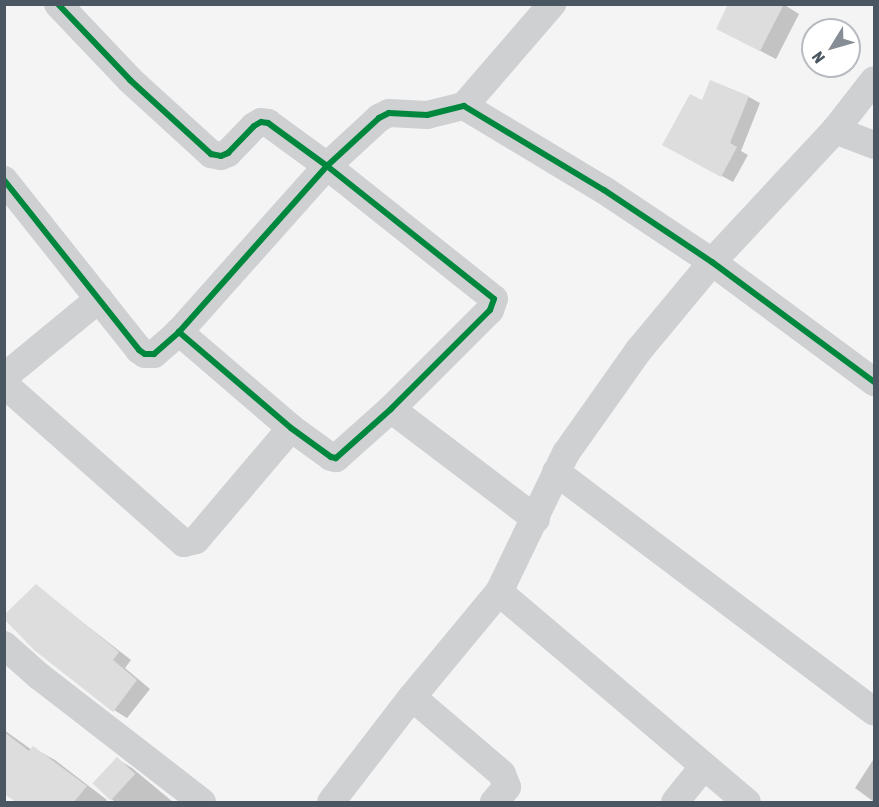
<!DOCTYPE html>
<html>
<head>
<meta charset="utf-8">
<style>
  body { margin:0 }
  #map { position:relative; width:879px; height:807px; overflow:hidden; background:#f4f4f4; font-family:"Asap Condensed",sans-serif }
  div>[style] { position:absolute }
  .shadow>* { inset:0; background:#0003 }
  .building>* { inset:0; background:#ddddde; transform-origin:0 0 }
  .minor>* { height:28px; margin:-14px; padding:0 14px; transform-origin:14px; border-radius:14px; background:#ced0d2 }
  .cycleway>* { height:6px; margin:-3px; padding:0 3px; transform-origin:3px; border-radius:3px; background:#00873e }
  span { translate:-50% -50%; white-space:nowrap; text-align:center; line-height:1.15; -webkit-text-stroke:5px #fff; paint-order:stroke }
  .frame { position:absolute; inset:0; border:6px solid #4a5661; pointer-events:none }
  .north { position:absolute; left:801px; top:18px; width:60px; height:60px; box-sizing:border-box; background:#fff; border:2px solid #b7bbc0; border-radius:50%; rotate:233deg; font-size:16px; font-weight:700; line-height:24px; text-align:center; color:#4a5661 }
  .north::after { content:''; display:block; margin:auto; width:21px; height:27px; background:#868d94; clip-path:polygon(50% 0,100% 100%,50% 72%,0 100%) }
</style>
</head>
<body>
<div id="map">
  <div class="shadow">
    <div style="clip-path:polygon(783px 4px,799px 14px,776px 59px,733px 37px)"></div>
    <div style="clip-path:polygon(749px 97px,760px 103px,741px 151px,748px 155px,733px 182px,664px 144px,703px 103px)"></div>
    <div style="clip-path:polygon(36px 586px,131px 660px,125px 668px,150px 689px,127px 718px,114px 710px)"></div>
    <div style="clip-path:polygon(4px 730px,32px 750px,33px 748px,55px 760px,107px 800px,105px 802px,18px 802px,4px 792px)"></div>
    <div style="clip-path:polygon(117px 759px,132px 768px,173px 802px,115px 802px,95px 784px)"></div>
    <div style="clip-path:polygon(873px 760px,874px 761px,874px 802px,855px 788px)"></div>
  </div>
  <div class="building">
    <div style="clip-path:polygon(728px 4px,784px 4px,760px 51px,716px 29px)"></div>
    <div style="clip-path:polygon(710px 80px,749px 96px,730px 143px,737px 147px,721px 177px,662px 145px,690px 94px,702px 100px)"></div>
    <div style="clip-path:polygon(36px 584px,119px 652px,113px 660px,137px 680px,113px 712px,34px 650px,4px 619px,4px 615px)"></div>
    <div style="clip-path:polygon(4px 732px,29px 751px,33px 746px,87px 786px,74px 802px,16px 802px,4px 794px)"></div>
    <div style="left:117px;top:757px;width:25px;height:36px;rotate:43deg"></div>
  </div>
  <div class="minor">
    <div style="left:58px;top:4px;width:105px;rotate:46.5deg"></div>
    <div style="left:130px;top:80px;width:110px;rotate:42.4deg"></div>
    <div style="left:211px;top:154px;width:10px;rotate:11deg"></div>
    <div style="left:221px;top:156px;width:8px;rotate:-23deg"></div>
    <div style="left:228px;top:153px;width:37px;rotate:-46deg"></div>
    <div style="left:254px;top:126px;width:8px;rotate:-30deg"></div>
    <div style="left:261px;top:122px;width:7px;rotate:8deg"></div>
    <div style="left:268px;top:123px;width:73px;rotate:36.1deg"></div>
    <div style="left:327px;top:166px;width:213px;rotate:38.5deg"></div>
    <div style="left:494px;top:299px;width:12px;rotate:110deg"></div>
    <div style="left:490px;top:310px;width:140px;rotate:135deg"></div>
    <div style="left:391px;top:409px;width:74px;rotate:138.3deg"></div>
    <div style="left:336px;top:458px;width:5px;rotate:-169deg"></div>
    <div style="left:331px;top:457px;width:49px;rotate:-144.1deg"></div>
    <div style="left:291px;top:428px;width:148px;rotate:-139.4deg"></div>
    <div style="left:464px;top:106px;width:135px;rotate:-49.2deg"></div>
    <div style="left:835px;top:130px;width:42px;rotate:21deg"></div>
    <div style="left:4px;top:180px;width:217px;rotate:51.5deg"></div>
    <div style="left:139px;top:350px;width:7px;rotate:34deg"></div>
    <div style="left:145px;top:354px;width:9px"></div>
    <div style="left:154px;top:354px;width:33px;rotate:-41deg"></div>
    <div style="left:179px;top:332px;width:222px;rotate:-48.3deg"></div>
    <div style="left:327px;top:166px;width:71px;rotate:-42.7deg"></div>
    <div style="left:379px;top:118px;width:11px;rotate:-27deg"></div>
    <div style="left:389px;top:113px;width:38px;rotate:3deg"></div>
    <div style="left:427px;top:115px;width:38px;rotate:-14deg"></div>
    <div style="left:464px;top:106px;width:163px;rotate:31deg"></div>
    <div style="left:604px;top:190px;width:130px;rotate:33.7deg"></div>
    <div style="left:712px;top:262px;width:202px;rotate:36.5deg"></div>
    <div style="left:4px;top:377px;width:123px;rotate:-39.4deg"></div>
    <div style="left:4px;top:384px;width:240px;rotate:41.5deg"></div>
    <div style="left:184px;top:543px;width:12px;rotate:-14deg"></div>
    <div style="left:196px;top:540px;width:147px;rotate:-49.7deg"></div>
    <div style="left:391px;top:409px;width:182px;rotate:37.2deg"></div>
    <div style="left:556px;top:472px;width:398px;rotate:37deg"></div>
    <div style="left:499px;top:592px;width:325px;rotate:40.3deg"></div>
    <div style="left:4px;top:645px;width:47px;rotate:41.5deg"></div>
    <div style="left:39px;top:676px;width:206px;rotate:37.7deg"></div>
    <div style="left:412px;top:697px;width:118px;rotate:40.5deg"></div>
    <div style="left:502px;top:774px;width:14px;rotate:69deg"></div>
    <div style="left:507px;top:787px;width:20px;rotate:131deg"></div>
    <div style="left:331px;top:802px;width:133px;rotate:-52.4deg"></div>
    <div style="left:412px;top:697px;width:136px;rotate:-50.4deg"></div>
    <div style="left:499px;top:592px;width:154px;rotate:-64.3deg"></div>
    <div style="left:566px;top:453px;width:126px;rotate:-54.7deg"></div>
    <div style="left:639px;top:350px;width:114px;rotate:-50.3deg"></div>
    <div style="left:712px;top:262px;width:180px;rotate:-47deg"></div>
    <div style="left:835px;top:130px;width:63px;rotate:-52deg"></div>
    <div style="left:675px;top:802px;width:46px;rotate:-51.1deg"></div>
  </div>
  <div class="cycleway">
    <div style="left:58px;top:4px;width:105px;rotate:46.5deg"></div>
    <div style="left:130px;top:80px;width:110px;rotate:42.4deg"></div>
    <div style="left:211px;top:154px;width:10px;rotate:11deg"></div>
    <div style="left:221px;top:156px;width:8px;rotate:-23deg"></div>
    <div style="left:228px;top:153px;width:37px;rotate:-46deg"></div>
    <div style="left:254px;top:126px;width:8px;rotate:-30deg"></div>
    <div style="left:261px;top:122px;width:7px;rotate:8deg"></div>
    <div style="left:268px;top:123px;width:73px;rotate:36.1deg"></div>
    <div style="left:327px;top:166px;width:213px;rotate:38.5deg"></div>
    <div style="left:494px;top:299px;width:12px;rotate:110deg"></div>
    <div style="left:490px;top:310px;width:140px;rotate:135deg"></div>
    <div style="left:391px;top:409px;width:74px;rotate:138.3deg"></div>
    <div style="left:336px;top:458px;width:5px;rotate:-169deg"></div>
    <div style="left:331px;top:457px;width:49px;rotate:-144.1deg"></div>
    <div style="left:291px;top:428px;width:148px;rotate:-139.4deg"></div>
    <div style="left:4px;top:180px;width:217px;rotate:51.5deg"></div>
    <div style="left:139px;top:350px;width:7px;rotate:34deg"></div>
    <div style="left:145px;top:354px;width:9px"></div>
    <div style="left:154px;top:354px;width:33px;rotate:-41deg"></div>
    <div style="left:179px;top:332px;width:222px;rotate:-48.3deg"></div>
    <div style="left:327px;top:166px;width:71px;rotate:-42.7deg"></div>
    <div style="left:379px;top:118px;width:11px;rotate:-27deg"></div>
    <div style="left:389px;top:113px;width:38px;rotate:3deg"></div>
    <div style="left:427px;top:115px;width:38px;rotate:-14deg"></div>
    <div style="left:464px;top:106px;width:163px;rotate:31deg"></div>
    <div style="left:604px;top:190px;width:130px;rotate:33.7deg"></div>
    <div style="left:712px;top:262px;width:202px;rotate:36.5deg"></div>
  </div>
  <div class="frame"></div>
  <div class="north">N</div>
</div>
</body>
</html>
